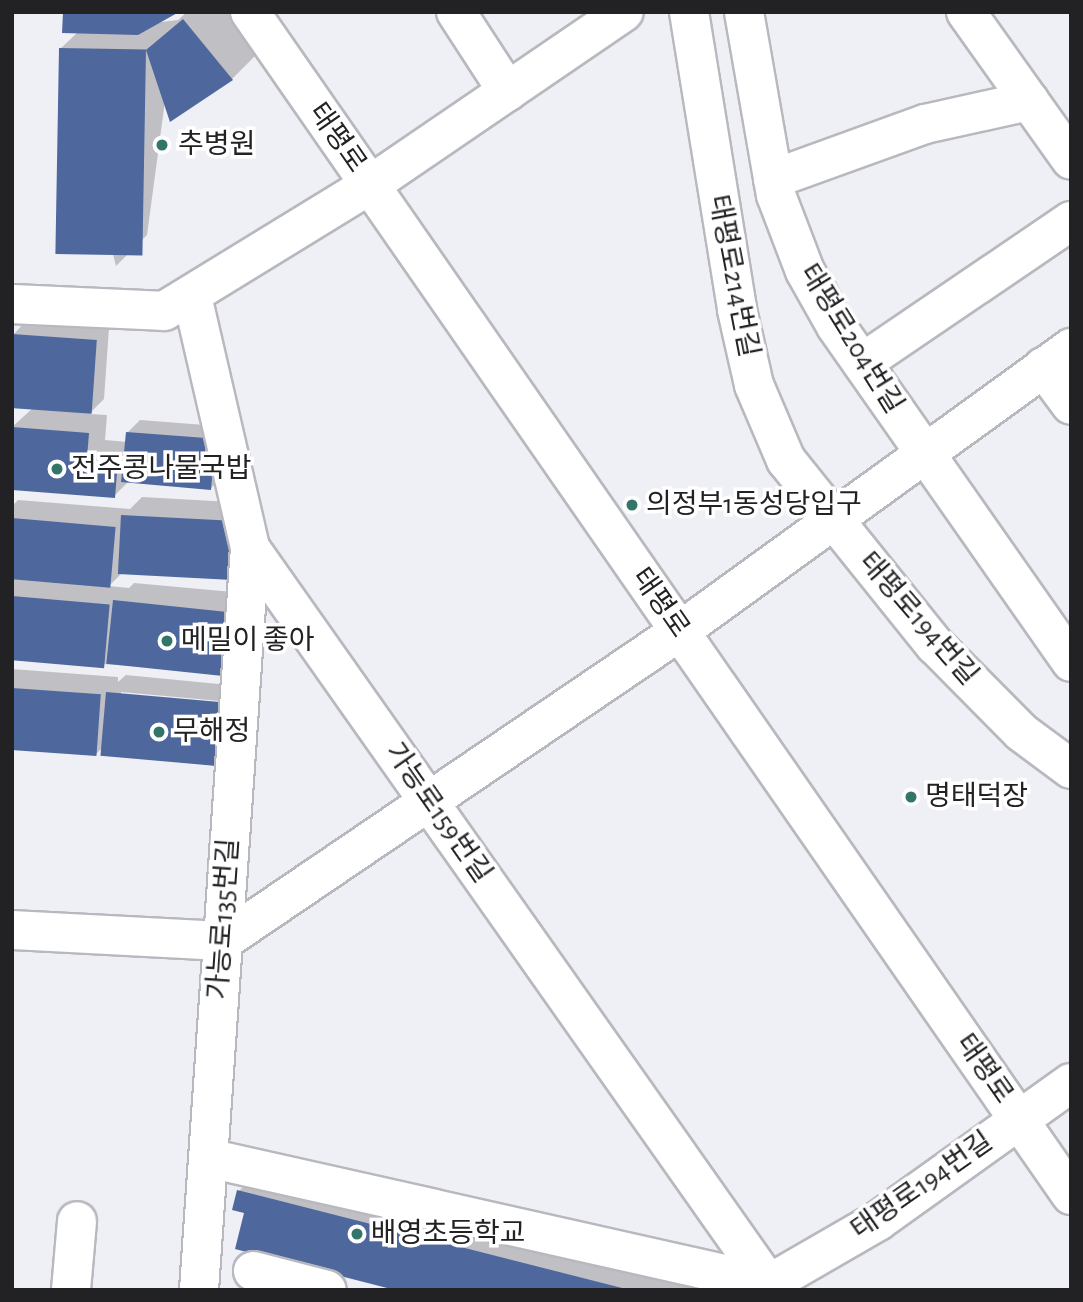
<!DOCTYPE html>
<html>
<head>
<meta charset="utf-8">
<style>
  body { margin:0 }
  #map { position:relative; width:1083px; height:1302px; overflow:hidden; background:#efeff6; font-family:"Alegreya Sans","Noto Sans KR",sans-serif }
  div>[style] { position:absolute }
  .shadow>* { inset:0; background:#0003 }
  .building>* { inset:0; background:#4e679d; transform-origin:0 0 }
  .roads { filter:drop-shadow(2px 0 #b8b8bf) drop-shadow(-2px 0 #b8b8bf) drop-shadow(0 2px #b8b8bf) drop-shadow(0 -2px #b8b8bf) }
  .minor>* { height:38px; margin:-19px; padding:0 19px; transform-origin:19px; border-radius:19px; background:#fff }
  .dots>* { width:19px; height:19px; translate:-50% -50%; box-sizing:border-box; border:4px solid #fff; border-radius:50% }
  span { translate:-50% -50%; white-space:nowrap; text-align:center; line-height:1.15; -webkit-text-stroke:7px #fff; paint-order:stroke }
  .street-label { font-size:28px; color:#222225 }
  .poi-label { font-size:28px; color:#222225 }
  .left { translate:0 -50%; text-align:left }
  .frame { position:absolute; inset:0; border:14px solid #222225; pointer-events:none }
</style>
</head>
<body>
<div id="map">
  <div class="shadow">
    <div style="clip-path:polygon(187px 12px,233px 12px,263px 48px,232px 79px,165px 101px,147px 235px,116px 266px,60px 49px,78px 32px,178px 20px)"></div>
    <div style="clip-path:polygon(25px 322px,109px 328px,104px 399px,89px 414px,107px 415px,105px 440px,127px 442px,128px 432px,140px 420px,218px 426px,223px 476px,210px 489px,129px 481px,114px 496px,12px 489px,12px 427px,33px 408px,13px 335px)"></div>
    <div style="clip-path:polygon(142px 497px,249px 503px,246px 560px,227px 579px,123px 572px,109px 586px,129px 588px,134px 583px,244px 593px,239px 654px,221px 672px,12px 658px,12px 506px,18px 500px,130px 509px)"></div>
    <div style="clip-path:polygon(evenodd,12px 669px,118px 677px,118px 682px,126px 675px,239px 686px,233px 747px,215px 766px,102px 748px,95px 755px,12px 748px,12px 669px,121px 692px,231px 702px,230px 706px,121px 695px,121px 692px)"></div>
    <div style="clip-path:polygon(257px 1173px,718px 1290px,402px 1290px,246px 1212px,239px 1191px)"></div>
  </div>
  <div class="building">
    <div style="clip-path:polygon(63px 12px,179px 12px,138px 35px,62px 33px)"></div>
    <div style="clip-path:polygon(183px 19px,233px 80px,170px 122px,146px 50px)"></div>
    <div style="left:59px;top:48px;width:87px;height:206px;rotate:1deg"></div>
    <div style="left:12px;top:334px;width:85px;height:74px;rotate:4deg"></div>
    <div style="clip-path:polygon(12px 427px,89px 433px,87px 458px,118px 460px,115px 498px,12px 490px)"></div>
    <div style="clip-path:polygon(126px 432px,206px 438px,205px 455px,213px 467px,211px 490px,121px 482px)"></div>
    <div style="left:121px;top:515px;width:110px;height:59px;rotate:3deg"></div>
    <div style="left:12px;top:518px;width:104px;height:61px;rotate:5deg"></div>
    <div style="left:12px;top:596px;width:98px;height:64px;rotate:5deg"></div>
    <div style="left:113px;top:600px;width:115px;height:64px;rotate:6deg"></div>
    <div style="left:12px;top:688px;width:89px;height:62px;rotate:4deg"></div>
    <div style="left:106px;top:692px;width:117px;height:64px;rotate:5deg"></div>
    <div style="clip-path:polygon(237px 1190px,626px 1289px,625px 1290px,395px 1290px,235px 1249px,244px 1213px,232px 1210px)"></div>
  </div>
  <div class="roads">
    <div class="minor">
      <div style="left:250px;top:12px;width:1440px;rotate:55.24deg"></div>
      <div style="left:456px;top:12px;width:95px;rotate:57deg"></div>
      <div style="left:689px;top:12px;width:302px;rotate:80.8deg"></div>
      <div style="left:737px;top:310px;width:77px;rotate:77.2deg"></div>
      <div style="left:754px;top:385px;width:82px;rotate:66.9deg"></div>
      <div style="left:786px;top:460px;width:238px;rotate:51.2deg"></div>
      <div style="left:935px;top:645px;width:122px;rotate:45.3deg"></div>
      <div style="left:1021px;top:732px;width:62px;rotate:36.5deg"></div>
      <div style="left:744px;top:12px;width:186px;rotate:80.1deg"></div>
      <div style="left:776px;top:195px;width:81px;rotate:69.1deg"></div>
      <div style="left:805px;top:271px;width:63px;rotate:60.6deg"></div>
      <div style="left:836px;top:326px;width:410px;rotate:55deg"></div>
      <div style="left:966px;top:12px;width:181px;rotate:54.6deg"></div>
      <div style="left:773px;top:179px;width:162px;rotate:-19.9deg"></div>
      <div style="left:925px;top:124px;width:107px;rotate:-12.5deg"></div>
      <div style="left:192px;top:296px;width:259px;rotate:77deg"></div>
      <div style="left:250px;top:548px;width:908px;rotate:54.82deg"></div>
      <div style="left:12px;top:304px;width:152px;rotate:2.6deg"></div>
      <div style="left:164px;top:311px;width:241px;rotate:-31.5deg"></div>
      <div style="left:370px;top:185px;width:307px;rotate:-34.3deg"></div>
      <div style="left:862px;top:363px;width:253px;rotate:-34.2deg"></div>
      <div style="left:1043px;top:367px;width:47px;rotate:53.6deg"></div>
      <div style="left:12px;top:930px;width:211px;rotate:3deg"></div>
      <div style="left:223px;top:941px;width:552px;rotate:-34.15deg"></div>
      <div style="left:680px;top:631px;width:483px;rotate:-35.9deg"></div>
      <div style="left:208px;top:1158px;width:575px;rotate:12.66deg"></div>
      <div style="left:769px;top:1284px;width:126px;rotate:-30deg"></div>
      <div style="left:878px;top:1221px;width:237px;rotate:-35.6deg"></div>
      <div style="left:253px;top:1271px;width:76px;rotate:14.4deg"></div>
      <div style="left:71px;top:1290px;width:69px;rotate:-85deg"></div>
      <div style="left:199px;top:1290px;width:744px;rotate:-86.07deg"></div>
    </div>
  </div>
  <div class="dots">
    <div style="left:162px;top:145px;background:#32766a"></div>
    <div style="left:57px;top:469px;background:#32766a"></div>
    <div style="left:632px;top:505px;background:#32766a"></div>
    <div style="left:167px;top:641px;background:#32766a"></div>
    <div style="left:159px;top:732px;background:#32766a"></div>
    <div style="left:911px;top:797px;background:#32766a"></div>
    <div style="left:357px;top:1234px;background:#32766a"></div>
  </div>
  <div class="street-label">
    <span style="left:337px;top:138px;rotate:55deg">태평로</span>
    <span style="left:733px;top:276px;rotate:79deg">태평로214번길</span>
    <span style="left:851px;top:339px;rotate:58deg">태평로204번길</span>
    <span style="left:660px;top:603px;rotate:55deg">태평로</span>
    <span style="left:918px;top:619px;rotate:49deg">태평로194번길</span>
    <span style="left:438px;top:813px;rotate:55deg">가능로159번길</span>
    <span style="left:224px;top:919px;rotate:-86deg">가능로135번길</span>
    <span style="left:984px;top:1069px;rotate:55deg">태평로</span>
    <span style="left:922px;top:1186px;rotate:-35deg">태평로194번길</span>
  </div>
  <div class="poi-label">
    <span class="left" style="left:178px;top:145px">추병원</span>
    <span class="left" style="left:71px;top:469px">전주콩나물국밥</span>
    <span class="left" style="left:646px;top:505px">의정부1동성당입구</span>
    <span class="left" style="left:181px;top:641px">메밀이 좋아</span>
    <span class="left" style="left:173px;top:732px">무해정</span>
    <span class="left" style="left:925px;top:797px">명태덕장</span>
    <span class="left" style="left:371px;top:1234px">배영초등학교</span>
  </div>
  <div class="frame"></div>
</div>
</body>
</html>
